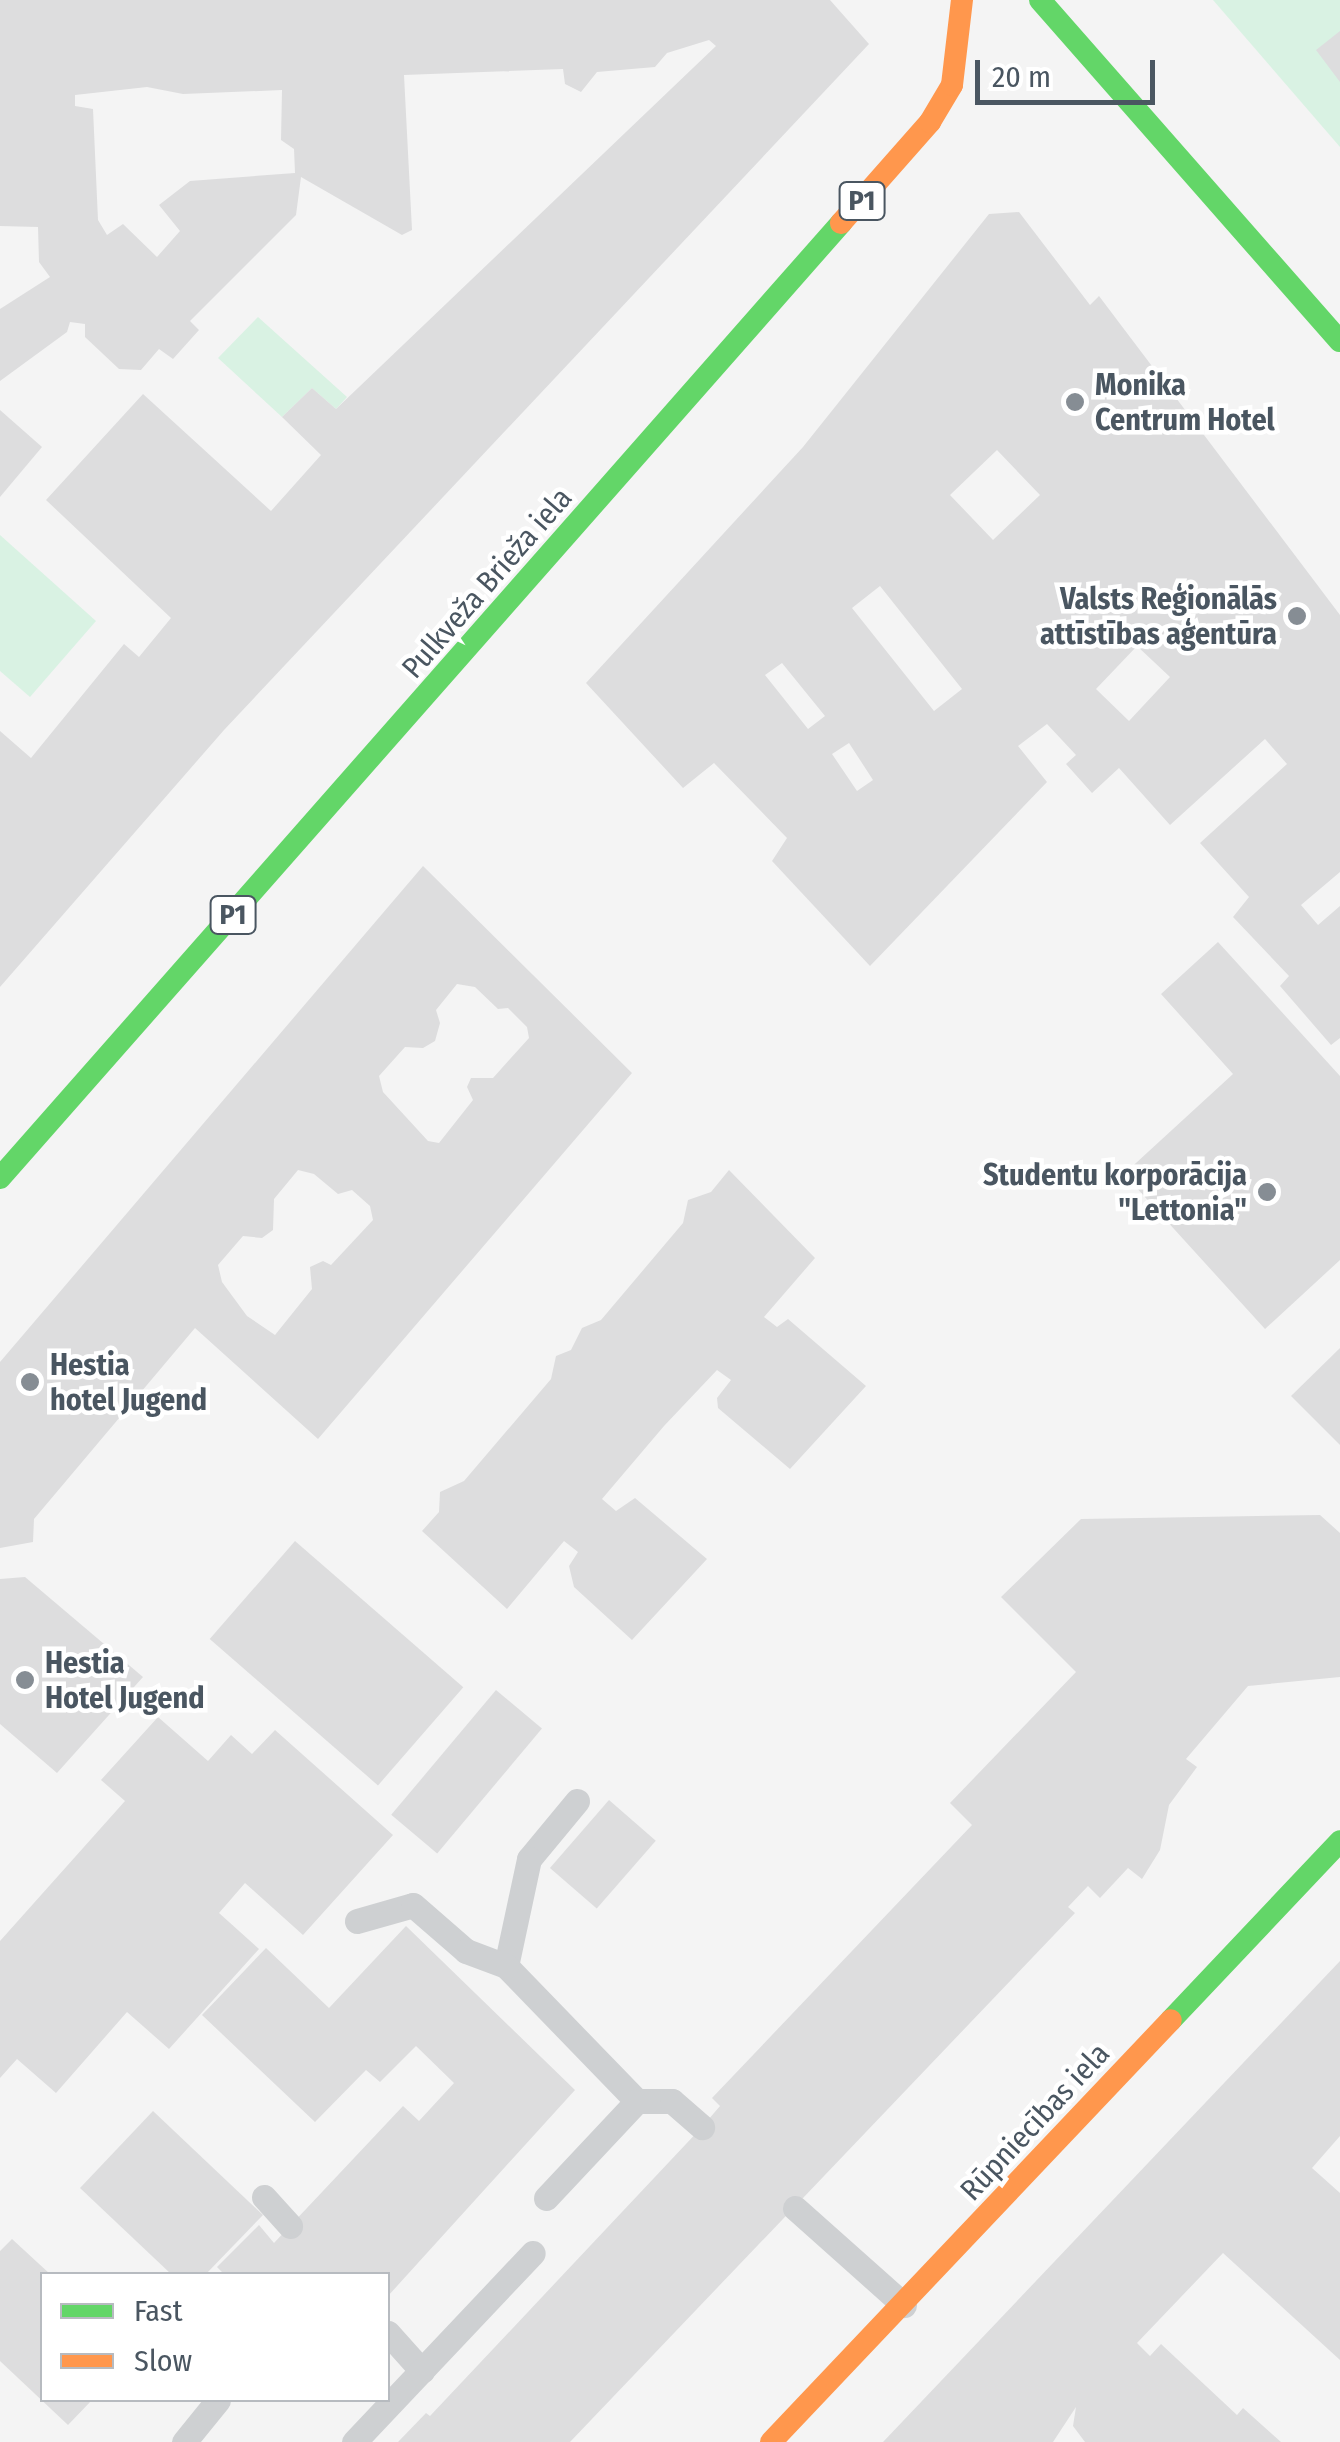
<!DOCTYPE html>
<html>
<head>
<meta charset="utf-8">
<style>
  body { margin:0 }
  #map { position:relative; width:1340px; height:2442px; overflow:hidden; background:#f4f4f4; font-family:"Fira Sans Condensed",sans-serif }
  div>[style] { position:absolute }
  .green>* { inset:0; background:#d9f2e3 }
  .building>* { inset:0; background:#ddddde; transform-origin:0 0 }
  .lane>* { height:25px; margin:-12.5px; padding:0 12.5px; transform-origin:12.5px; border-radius:12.5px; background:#ced0d2 }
  .fast>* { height:22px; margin:-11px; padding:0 11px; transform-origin:11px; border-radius:11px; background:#63d668 }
  .slow>* { height:22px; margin:-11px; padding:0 11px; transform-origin:11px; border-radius:11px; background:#ff974d }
  .dots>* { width:28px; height:28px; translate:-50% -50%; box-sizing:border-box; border:5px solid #fff; border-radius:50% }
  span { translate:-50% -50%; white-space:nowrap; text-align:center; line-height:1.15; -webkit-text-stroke:9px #fff; paint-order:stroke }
  .shield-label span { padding:2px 8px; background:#fff; border:2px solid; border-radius:8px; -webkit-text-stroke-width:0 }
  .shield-label { font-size:28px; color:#4a5661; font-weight:700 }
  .poi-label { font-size:30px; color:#4a5661; font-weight:700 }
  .left { translate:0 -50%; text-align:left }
  .right { translate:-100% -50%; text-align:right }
  .street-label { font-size:30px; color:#4a5661 }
  .legend { position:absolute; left:40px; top:2272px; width:350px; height:130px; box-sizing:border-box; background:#fff; border:2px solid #b7bbc0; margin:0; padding:12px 18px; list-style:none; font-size:30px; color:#4a5661 }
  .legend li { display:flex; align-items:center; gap:20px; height:50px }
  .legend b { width:50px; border:2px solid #b7bbc0 }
  .scale { position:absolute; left:975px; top:60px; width:180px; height:45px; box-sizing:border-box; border:5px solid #4a5661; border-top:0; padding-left:12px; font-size:30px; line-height:35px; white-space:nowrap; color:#4a5661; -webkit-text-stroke:8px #fff; paint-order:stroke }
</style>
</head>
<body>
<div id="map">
  <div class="green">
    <div style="clip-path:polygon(1213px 0,1340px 0,1340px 147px)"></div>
    <div style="clip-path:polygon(258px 317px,347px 397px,336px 409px,312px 388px,282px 417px,218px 358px)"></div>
    <div style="clip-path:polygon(0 535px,96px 621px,30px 697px,0 671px)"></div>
  </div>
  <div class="building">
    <div style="clip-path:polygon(evenodd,0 0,830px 0,869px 44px,224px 730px,0 987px,0 731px,31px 758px,124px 644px,139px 657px,171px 618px,46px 500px,143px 394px,271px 511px,321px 455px,282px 417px,312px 388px,336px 409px,716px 46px,709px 40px,667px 53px,655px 67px,597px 72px,581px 92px,565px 84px,563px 69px,404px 75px,412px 230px,402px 235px,301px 177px,296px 215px,190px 321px,199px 330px,173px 359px,159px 349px,141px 370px,119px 369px,85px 337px,85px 324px,70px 322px,67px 332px,0 381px,0 309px,50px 277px,39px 262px,38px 227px,0 226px,0 0,147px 87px,183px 94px,282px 90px,281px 140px,294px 149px,295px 173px,190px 181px,159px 205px,180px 231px,157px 257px,123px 224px,107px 235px,98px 220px,93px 109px,75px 106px,75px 95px,147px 87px)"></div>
    <div style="clip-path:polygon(1340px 31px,1340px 82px,1316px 50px)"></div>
    <div style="clip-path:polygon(evenodd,1019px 212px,1090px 305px,1099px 296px,1340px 615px,1340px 872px,1301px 905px,1318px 925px,1340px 906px,1340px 1038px,1331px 1045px,1280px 986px,1289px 976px,1233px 917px,1249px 897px,1200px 843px,1287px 764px,1265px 739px,1170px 825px,1119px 768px,1092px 793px,1066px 764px,1076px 755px,1047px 724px,1018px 746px,1047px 782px,870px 966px,772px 861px,787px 838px,714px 763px,683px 788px,586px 683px,803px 447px,989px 214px,1019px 212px,997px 450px,1040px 495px,993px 540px,950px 495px,997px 450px,1019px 212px,880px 586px,962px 689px,934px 711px,852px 608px,880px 586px,1019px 212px,1137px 646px,1170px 677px,1129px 721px,1096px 689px,1137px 646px,1019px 212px,782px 663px,825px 716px,808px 729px,765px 675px,782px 663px,1019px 212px,849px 743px,873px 780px,857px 791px,832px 754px,849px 743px)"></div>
    <div style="clip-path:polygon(0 410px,42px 447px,0 497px)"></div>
    <div style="clip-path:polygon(evenodd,423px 866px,632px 1073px,318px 1439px,195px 1328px,34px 1519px,33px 1542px,0 1548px,0 1362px,423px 866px,457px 984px,475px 987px,498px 1009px,508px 1008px,527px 1027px,529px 1038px,493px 1078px,471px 1078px,467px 1087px,473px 1100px,439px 1143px,428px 1141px,383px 1092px,379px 1076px,405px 1047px,423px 1048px,435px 1041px,440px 1023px,436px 1010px,457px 984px,423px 866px,298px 1170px,314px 1174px,338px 1194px,352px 1190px,370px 1206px,373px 1220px,331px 1265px,323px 1261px,310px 1267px,312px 1289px,275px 1335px,247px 1316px,222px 1282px,218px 1265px,243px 1236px,262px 1238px,273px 1230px,274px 1199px,298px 1170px)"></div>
    <div style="clip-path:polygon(1218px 942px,1340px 1076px,1340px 1260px,1265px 1329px,1124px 1174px,1233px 1074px,1161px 994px)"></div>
    <div style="clip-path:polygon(729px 1170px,815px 1258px,764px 1317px,777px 1327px,788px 1319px,866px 1386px,790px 1469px,718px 1408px,717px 1398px,731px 1380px,717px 1370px,664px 1426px,602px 1499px,616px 1511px,635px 1498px,707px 1559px,632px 1640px,574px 1587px,569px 1566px,578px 1552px,564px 1541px,507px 1609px,422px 1531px,439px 1512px,440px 1492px,464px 1481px,551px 1379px,556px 1356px,571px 1350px,582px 1328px,601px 1320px,683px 1223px,688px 1200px,711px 1192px)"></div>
    <div style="clip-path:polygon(1340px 1348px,1340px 1445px,1291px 1396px)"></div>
    <div style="clip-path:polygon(1320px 1515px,1340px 1533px,1340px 1677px,1248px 1686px,1186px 1759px,1197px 1767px,1169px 1805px,1160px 1850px,1142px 1879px,1128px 1868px,1100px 1898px,1088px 1886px,1068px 1907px,1075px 1913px,570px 2442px,398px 2442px,426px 2413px,430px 2416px,702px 2127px,720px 2106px,712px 2098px,972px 1825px,950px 1803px,1076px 1672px,1001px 1597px,1081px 1519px)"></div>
    <div style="left:295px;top:1541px;width:223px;height:130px;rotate:41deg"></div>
    <div style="clip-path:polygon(25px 1577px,143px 1677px,57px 1773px,0 1724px,0 1579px)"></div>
    <div style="left:496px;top:1690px;width:60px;height:163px;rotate:40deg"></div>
    <div style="clip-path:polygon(158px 1717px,208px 1761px,231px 1735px,252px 1754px,275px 1730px,393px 1835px,303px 1935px,245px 1883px,219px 1913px,259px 1949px,169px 2049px,127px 2012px,56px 2093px,17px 2059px,0 2078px,0 1941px,125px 1801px,101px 1780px)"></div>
    <div style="left:609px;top:1800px;width:62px;height:90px;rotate:41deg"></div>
    <div style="clip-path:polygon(406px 1926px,575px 2090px,388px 2296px,388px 2274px,224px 2274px,217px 2267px,259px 2225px,274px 2243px,403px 2106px,419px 2121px,454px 2083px,416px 2046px,380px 2082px,366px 2070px,315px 2122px,202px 2015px,266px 1948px,329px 2008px)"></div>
    <div style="clip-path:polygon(1340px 1961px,1340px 2136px,1312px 2168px,1340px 2193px,1340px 2360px,1223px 2253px,1137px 2343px,1150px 2356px,1161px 2344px,1237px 2415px,1243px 2408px,1281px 2442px,1085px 2442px,1073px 2426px,1076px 2407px,1053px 2442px,883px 2442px)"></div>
    <div style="clip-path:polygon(153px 2111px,263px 2215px,206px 2274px,171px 2274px,80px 2188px)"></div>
    <div style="clip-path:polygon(12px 2239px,50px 2274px,42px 2274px,42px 2400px,92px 2400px,68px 2425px,0 2361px,0 2251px)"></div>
  </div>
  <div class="lane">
    <div style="left:577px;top:1801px;width:75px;rotate:129.6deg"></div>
    <div style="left:529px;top:1859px;width:109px;rotate:102.1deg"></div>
    <div style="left:506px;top:1966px;width:188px;rotate:45.9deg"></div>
    <div style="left:357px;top:1921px;width:58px;rotate:-15.9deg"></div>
    <div style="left:413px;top:1905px;width:70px;rotate:41deg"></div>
    <div style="left:466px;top:1951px;width:43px;rotate:20.6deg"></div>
    <div style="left:264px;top:2197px;width:39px;rotate:48deg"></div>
    <div style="left:546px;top:2198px;width:133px;rotate:-46.8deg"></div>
    <div style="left:637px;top:2101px;width:35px"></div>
    <div style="left:672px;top:2101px;width:40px;rotate:41deg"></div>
    <div style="left:795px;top:2208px;width:146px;rotate:41.7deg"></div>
    <div style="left:388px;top:2333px;width:51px;rotate:48.2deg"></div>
    <div style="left:184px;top:2442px;width:54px;rotate:-51deg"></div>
    <div style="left:354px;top:2442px;width:260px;rotate:-46.6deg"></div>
  </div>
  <div class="fast">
    <div style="left:1040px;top:0;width:454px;rotate:48.7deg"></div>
    <div style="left:0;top:1178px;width:1273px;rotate:-48.63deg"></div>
    <div style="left:1171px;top:2020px;width:246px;rotate:-46.6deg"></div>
  </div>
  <div class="slow">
    <div style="left:841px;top:223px;width:135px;rotate:-48.6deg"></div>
    <div style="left:930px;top:122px;width:43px;rotate:-59.3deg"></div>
    <div style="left:952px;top:85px;width:86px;rotate:-83.3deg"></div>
    <div style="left:771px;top:2442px;width:581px;rotate:-46.53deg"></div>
  </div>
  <div class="dots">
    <div style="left:1075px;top:402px;background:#868d94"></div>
    <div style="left:1297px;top:616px;background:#868d94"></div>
    <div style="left:1267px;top:1192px;background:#868d94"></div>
    <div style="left:30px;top:1382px;background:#868d94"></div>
    <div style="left:25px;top:1680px;background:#868d94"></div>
  </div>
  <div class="shield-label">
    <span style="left:862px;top:201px">P1</span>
    <span style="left:233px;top:915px">P1</span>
  </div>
  <div class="poi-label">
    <span class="left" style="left:1095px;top:402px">Monika<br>Centrum Hotel</span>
    <span class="right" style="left:1277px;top:616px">Valsts Reģionālās<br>attīstības aģentūra</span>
    <span class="right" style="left:1247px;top:1192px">Studentu korporācija<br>"Lettonia"</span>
    <span class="left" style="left:50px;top:1382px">Hestia<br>hotel Jugend</span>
    <span class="left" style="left:45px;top:1680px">Hestia<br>Hotel Jugend</span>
  </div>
  <div class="street-label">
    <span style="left:487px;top:583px;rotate:-49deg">Pulkveža Brieža iela</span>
    <span style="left:1035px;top:2122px;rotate:-47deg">Rūpniecības iela</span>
  </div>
  <ul class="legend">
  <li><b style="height:12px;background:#63d668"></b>Fast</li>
  <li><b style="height:12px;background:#ff974d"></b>Slow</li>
  </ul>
  <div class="scale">20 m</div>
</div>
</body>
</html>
